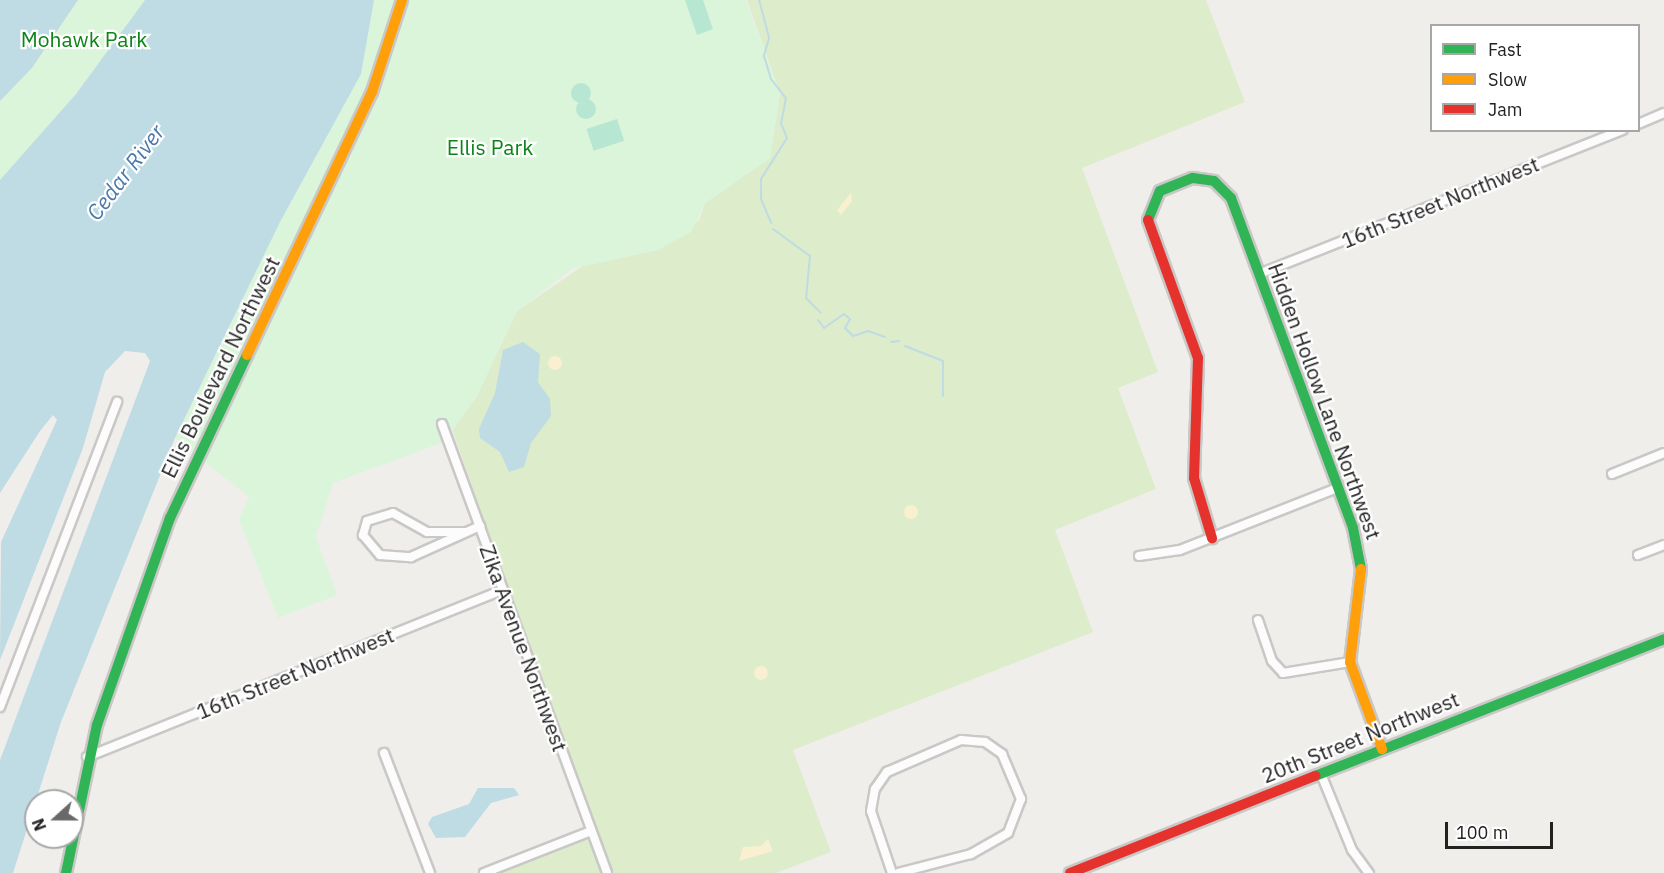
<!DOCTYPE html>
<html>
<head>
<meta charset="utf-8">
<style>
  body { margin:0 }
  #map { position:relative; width:1664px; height:873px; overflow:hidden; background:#f0eeeb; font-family:"IBM Plex Sans",sans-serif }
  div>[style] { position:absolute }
  .grass>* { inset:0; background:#ddeccb }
  .sand>* { inset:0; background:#f8f0d0 }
  .round { border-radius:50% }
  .park>* { inset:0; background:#daf5da }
  .pitch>* { inset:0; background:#b7e6d2; transform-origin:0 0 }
  .water>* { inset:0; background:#bfdbe3 }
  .stream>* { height:2px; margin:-1px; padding:0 1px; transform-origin:1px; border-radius:1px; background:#bfdbe3 }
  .roads { filter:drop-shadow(2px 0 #c9c8c7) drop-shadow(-2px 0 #c9c8c7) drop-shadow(0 2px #c9c8c7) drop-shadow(0 -2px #c9c8c7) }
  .street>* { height:8px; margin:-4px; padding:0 4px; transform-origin:4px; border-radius:4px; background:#fdfcfc }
  .fast>* { height:10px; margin:-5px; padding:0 5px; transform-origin:5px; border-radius:5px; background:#30b455 }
  .slow>* { height:10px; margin:-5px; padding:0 5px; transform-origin:5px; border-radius:5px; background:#ff9f0a }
  .jam>* { height:10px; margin:-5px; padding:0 5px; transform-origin:5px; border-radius:5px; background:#e5322d }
  span { translate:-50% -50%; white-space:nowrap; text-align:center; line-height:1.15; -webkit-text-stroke:4.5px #fff; paint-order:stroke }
  .park-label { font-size:21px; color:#0c8416 }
  .street-label { font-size:21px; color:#222 }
  .water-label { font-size:22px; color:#4a7aab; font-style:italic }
  .legend { position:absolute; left:1430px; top:24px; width:210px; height:108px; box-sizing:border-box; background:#fff; border:2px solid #a7a7a7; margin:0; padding:8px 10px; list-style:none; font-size:18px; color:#222 }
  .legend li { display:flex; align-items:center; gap:12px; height:30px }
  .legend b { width:30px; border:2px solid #a7a7a7 }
  .north { position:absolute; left:24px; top:789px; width:60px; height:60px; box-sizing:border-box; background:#fff; border:2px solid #a7a7a7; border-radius:50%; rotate:249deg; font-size:16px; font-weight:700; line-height:24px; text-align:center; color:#222 }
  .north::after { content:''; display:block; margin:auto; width:21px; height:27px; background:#6a6968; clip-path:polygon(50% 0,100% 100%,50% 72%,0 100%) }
  .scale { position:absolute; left:1445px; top:822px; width:108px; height:27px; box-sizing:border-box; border:3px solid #222; border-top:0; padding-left:8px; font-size:18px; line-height:21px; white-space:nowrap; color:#222; -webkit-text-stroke:4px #fff; paint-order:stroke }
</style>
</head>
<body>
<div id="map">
  <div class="grass">
    <div style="clip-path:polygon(747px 0,1206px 0,1245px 102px,1082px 168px,1158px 372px,1118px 388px,1156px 489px,1055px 530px,1093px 632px,793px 750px,831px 852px,776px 873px,484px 873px,590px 830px,451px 426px,476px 398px,517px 311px,590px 261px,658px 250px,699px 220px,705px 203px,770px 158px,780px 93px)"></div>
  </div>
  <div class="sand">
    <div style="clip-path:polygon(851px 193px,852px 201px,841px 215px,837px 210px)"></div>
    <div class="round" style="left:548px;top:356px;width:14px;height:14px"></div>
    <div class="round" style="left:904px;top:505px;width:14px;height:14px"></div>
    <div class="round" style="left:754px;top:666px;width:14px;height:14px"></div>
    <div style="clip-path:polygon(768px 839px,773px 851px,739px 861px,743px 847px,761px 846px)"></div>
  </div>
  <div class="park">
    <div style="clip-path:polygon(78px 0,145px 0,76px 94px,0 180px,0 101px,32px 68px)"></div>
    <div style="clip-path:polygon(374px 0,746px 0,780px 93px,770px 158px,705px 203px,691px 232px,658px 250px,572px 269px,517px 311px,476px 398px,444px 442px,333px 483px,316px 537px,337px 595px,278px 618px,239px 520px,249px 497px,175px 438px,280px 222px,361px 74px)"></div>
  </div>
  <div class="pitch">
    <div style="clip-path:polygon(685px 0,703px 0,713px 29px,697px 35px)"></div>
    <div class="round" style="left:571px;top:83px;width:20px;height:20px"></div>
    <div class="round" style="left:576px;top:99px;width:20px;height:20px"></div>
    <div style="left:617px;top:119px;width:23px;height:32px;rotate:72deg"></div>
  </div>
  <div class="water">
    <div style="clip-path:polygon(0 0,78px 0,32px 68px,0 101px)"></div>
    <div style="clip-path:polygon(145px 0,374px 0,361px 74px,280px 222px,175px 438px,61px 722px,13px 873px,0 873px,0 760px,150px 361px,145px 353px,125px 351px,105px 372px,83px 448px,0 660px,1px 542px,57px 420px,53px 415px,40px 431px,0 493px,0 180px,76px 94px)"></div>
    <div style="clip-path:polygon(523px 342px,540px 354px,538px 382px,550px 399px,551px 416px,531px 443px,524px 467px,509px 472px,500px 452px,480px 438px,479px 429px,495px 393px,503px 350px)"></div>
    <div style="clip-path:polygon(478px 788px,514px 788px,519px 795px,491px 803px,465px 837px,436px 838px,428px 824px,432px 817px,469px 804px)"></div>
  </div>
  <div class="stream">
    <div style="left:759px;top:0;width:39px;rotate:75deg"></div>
    <div style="left:769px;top:38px;width:19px;rotate:106deg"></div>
    <div style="left:764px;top:56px;width:24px;rotate:73deg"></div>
    <div style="left:771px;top:79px;width:24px;rotate:52deg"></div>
    <div style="left:786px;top:98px;width:25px;rotate:101deg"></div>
    <div style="left:781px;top:123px;width:16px;rotate:68deg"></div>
    <div style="left:787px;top:138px;width:49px;rotate:122.4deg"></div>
    <div style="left:761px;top:179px;width:20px;rotate:90deg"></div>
    <div style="left:761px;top:199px;width:26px;rotate:67deg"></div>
    <div style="left:773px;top:229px;width:46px;rotate:36.1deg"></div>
    <div style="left:810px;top:256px;width:42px;rotate:95.4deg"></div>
    <div style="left:806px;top:298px;width:21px;rotate:45deg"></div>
    <div style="left:818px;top:320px;width:10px;rotate:53deg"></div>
    <div style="left:824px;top:328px;width:24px;rotate:-35deg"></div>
    <div style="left:844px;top:314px;width:8px;rotate:40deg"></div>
    <div style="left:850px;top:319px;width:10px;rotate:119deg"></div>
    <div style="left:845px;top:328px;width:11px;rotate:45deg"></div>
    <div style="left:853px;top:336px;width:16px;rotate:-18deg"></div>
    <div style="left:868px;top:331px;width:18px;rotate:19deg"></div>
    <div style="left:891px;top:342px;width:8px;rotate:-7deg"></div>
    <div style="left:905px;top:346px;width:41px;rotate:21.5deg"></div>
    <div style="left:943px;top:361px;width:35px;rotate:90deg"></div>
  </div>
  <div class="roads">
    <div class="street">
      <div style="left:1638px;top:124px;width:28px;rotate:-23deg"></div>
      <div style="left:1259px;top:274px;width:391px;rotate:-21.6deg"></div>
      <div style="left:442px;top:424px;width:478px;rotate:69.8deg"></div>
      <div style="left:1612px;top:474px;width:56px;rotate:-22deg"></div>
      <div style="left:464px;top:532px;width:37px;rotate:180deg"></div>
      <div style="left:427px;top:532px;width:39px;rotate:-151deg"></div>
      <div style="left:393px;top:513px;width:27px;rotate:163deg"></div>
      <div style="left:367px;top:521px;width:15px;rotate:106deg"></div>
      <div style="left:363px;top:535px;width:26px;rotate:50deg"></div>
      <div style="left:380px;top:555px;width:31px;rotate:4deg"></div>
      <div style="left:411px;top:557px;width:76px;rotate:-24.2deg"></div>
      <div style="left:1638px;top:555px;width:28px;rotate:-21deg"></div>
      <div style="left:1139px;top:556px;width:41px;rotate:-8.3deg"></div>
      <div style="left:1180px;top:550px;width:169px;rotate:-21.5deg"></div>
      <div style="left:1258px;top:620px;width:43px;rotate:71.1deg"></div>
      <div style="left:1272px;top:661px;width:16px;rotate:47deg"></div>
      <div style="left:1283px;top:673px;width:68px;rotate:-9.3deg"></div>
      <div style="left:0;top:707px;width:327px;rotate:-69deg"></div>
      <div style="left:384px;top:753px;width:129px;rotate:69deg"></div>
      <div style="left:87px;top:757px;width:448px;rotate:-21.9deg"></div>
      <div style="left:1321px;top:774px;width:82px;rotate:67.8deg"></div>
      <div style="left:1352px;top:850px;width:29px;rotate:54deg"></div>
      <div style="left:484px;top:873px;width:115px;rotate:-21.4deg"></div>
      <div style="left:892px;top:873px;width:65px;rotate:-108.7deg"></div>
      <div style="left:871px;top:811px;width:22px;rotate:-80deg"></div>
      <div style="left:875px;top:789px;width:21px;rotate:-55deg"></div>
      <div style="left:887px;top:772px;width:81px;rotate:-23.4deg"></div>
      <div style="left:961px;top:740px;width:24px;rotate:5deg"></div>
      <div style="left:985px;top:742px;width:21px;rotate:35deg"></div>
      <div style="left:1002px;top:754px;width:49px;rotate:67.1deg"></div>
      <div style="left:1021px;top:799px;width:36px;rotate:111deg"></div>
      <div style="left:1008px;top:833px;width:43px;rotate:150.4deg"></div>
      <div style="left:971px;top:854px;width:75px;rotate:165.4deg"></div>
    </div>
    <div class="fast">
      <div style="left:1148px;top:220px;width:31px;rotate:-68deg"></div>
      <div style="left:1160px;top:191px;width:35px;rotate:-22deg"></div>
      <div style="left:1193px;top:178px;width:21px;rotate:8deg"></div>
      <div style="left:1214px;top:181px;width:24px;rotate:45deg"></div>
      <div style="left:1231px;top:198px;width:352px;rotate:69.7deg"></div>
      <div style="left:1353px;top:528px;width:42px;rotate:79deg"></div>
      <div style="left:1315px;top:776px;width:375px;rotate:-21.4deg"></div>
      <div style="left:66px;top:873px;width:151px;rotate:-78.2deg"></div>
      <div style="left:97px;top:725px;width:219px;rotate:-70.6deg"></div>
      <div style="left:170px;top:518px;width:180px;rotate:-64.7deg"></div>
    </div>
    <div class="slow">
      <div style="left:247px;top:355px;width:291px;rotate:-64.6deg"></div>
      <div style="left:372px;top:92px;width:97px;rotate:-71.9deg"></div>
      <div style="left:1361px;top:569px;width:94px;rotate:96.7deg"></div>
      <div style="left:1350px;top:662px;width:93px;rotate:69.8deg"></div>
    </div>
    <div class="jam">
      <div style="left:1148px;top:220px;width:147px;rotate:70.1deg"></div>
      <div style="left:1198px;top:358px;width:120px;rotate:91.9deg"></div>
      <div style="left:1194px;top:478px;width:63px;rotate:73.3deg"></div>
      <div style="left:1070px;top:873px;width:264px;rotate:-21.6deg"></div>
    </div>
  </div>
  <div class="park-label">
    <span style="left:84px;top:39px">Mohawk Park</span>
    <span style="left:490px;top:147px">Ellis Park</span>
  </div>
  <div class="street-label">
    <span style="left:1440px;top:202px;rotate:-22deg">16th Street Northwest</span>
    <span style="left:220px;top:367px;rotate:-64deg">Ellis Boulevard Northwest</span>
    <span style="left:1325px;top:401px;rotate:70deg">Hidden Hollow Lane Northwest</span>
    <span style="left:524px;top:648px;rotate:70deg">Zika Avenue Northwest</span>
    <span style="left:295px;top:673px;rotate:-22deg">16th Street Northwest</span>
    <span style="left:1360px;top:737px;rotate:-22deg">20th Street Northwest</span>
  </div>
  <div class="water-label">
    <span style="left:125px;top:172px;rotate:-53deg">Cedar River</span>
  </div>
  <ul class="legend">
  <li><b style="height:8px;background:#30b455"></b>Fast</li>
  <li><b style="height:8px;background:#ff9f0a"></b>Slow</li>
  <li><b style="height:8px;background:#e5322d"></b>Jam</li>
  </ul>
  <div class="north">N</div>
  <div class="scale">100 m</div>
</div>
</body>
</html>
